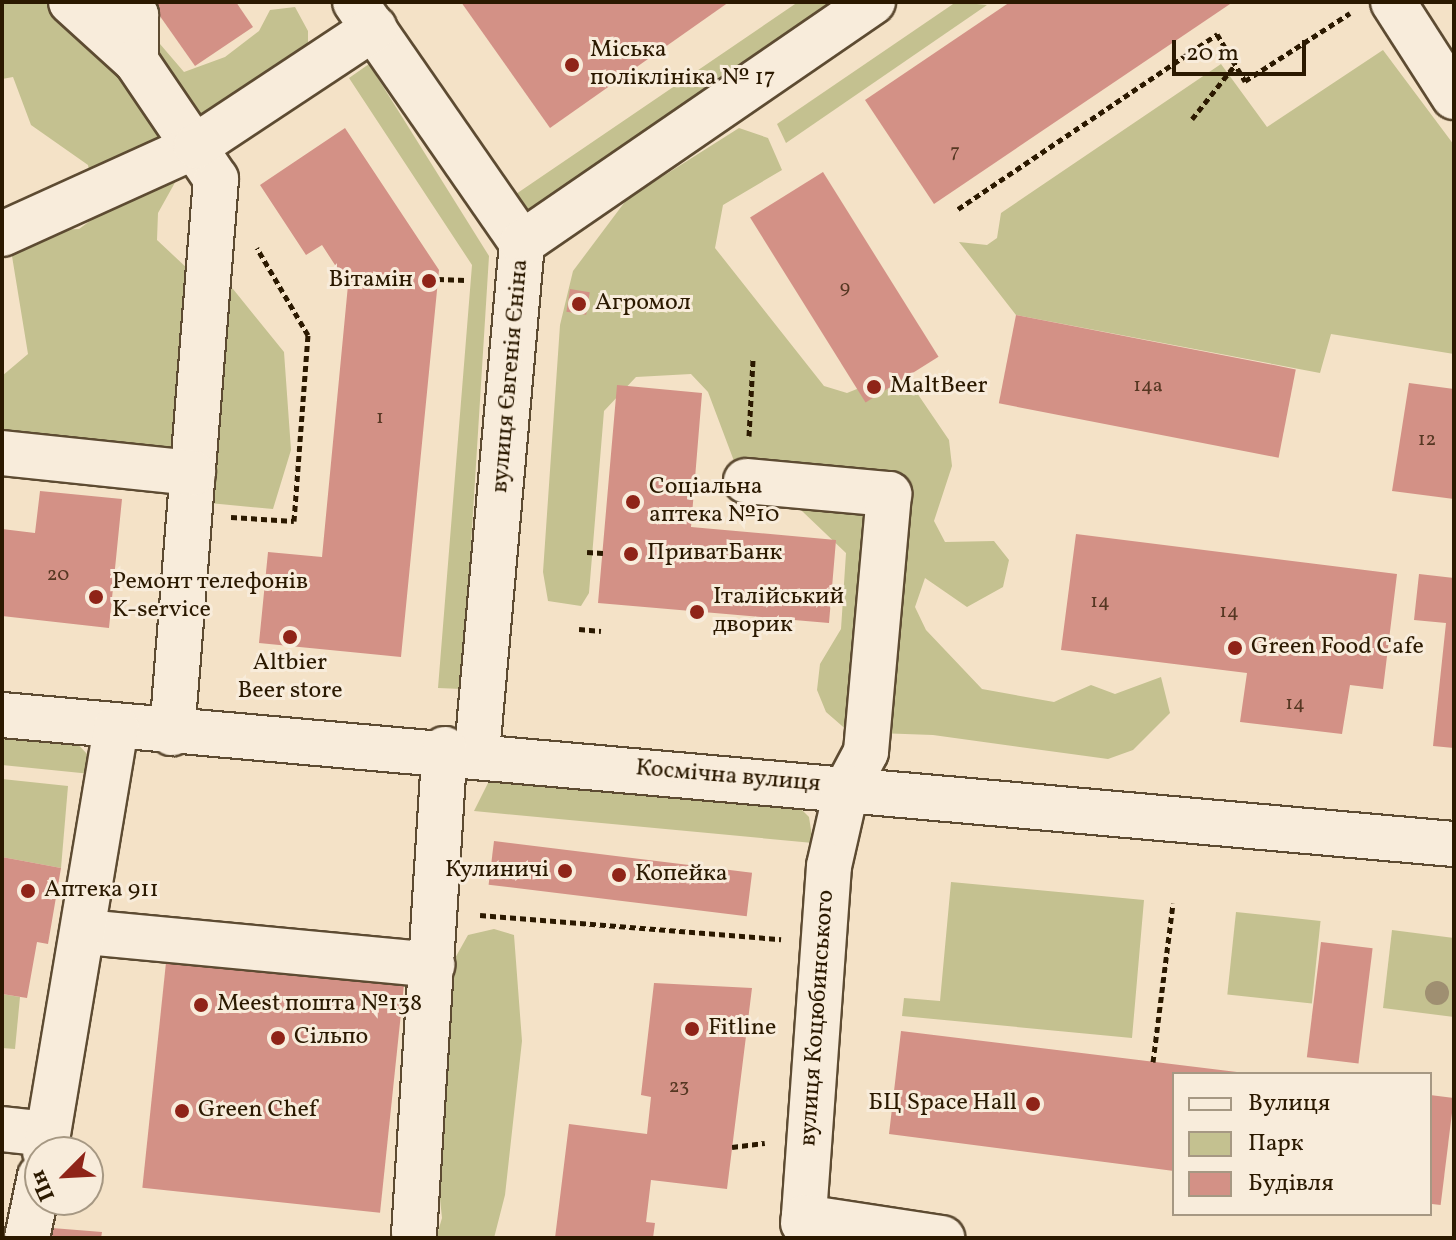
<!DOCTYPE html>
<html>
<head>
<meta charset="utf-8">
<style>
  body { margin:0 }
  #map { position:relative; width:1456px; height:1240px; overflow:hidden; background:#f4e2c7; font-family:Vollkorn,serif }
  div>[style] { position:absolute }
  .green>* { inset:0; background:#c4c190; transform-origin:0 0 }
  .building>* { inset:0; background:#d39186; transform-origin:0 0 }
  .path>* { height:5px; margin-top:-2.5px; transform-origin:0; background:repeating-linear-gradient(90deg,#2b1900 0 6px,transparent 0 10px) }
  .roads { filter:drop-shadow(2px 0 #5d4b32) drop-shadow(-2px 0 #5d4b32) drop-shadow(0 2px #5d4b32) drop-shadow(0 -2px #5d4b32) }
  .minor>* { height:44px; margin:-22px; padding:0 22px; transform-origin:22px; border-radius:22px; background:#f8ecdb }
  .trees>* { width:24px; height:24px; margin:-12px; border-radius:50%; background:#9f8f71 }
  .dots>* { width:22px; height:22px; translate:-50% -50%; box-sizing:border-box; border:4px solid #f8ecdb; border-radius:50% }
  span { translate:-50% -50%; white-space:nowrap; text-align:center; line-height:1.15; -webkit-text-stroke:6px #f8ecdb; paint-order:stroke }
  .number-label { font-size:20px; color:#553722 }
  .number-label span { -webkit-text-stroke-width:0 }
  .poi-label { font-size:24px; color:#2b1900 }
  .left { translate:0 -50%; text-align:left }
  .right { translate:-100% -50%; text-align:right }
  .street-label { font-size:24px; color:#2b1900 }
  .frame { position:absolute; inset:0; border:4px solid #2b1900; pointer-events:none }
  .legend { position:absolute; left:1172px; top:1072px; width:260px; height:144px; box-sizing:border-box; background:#f8ecdb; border:2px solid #a69883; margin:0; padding:10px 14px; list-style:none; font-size:24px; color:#2b1900 }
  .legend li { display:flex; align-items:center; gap:16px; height:40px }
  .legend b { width:40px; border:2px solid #a69883 }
  .north { position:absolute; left:24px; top:1136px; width:80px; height:80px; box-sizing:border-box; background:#f8ecdb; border:2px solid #a69883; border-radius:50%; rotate:246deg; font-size:22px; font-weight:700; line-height:32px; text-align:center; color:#2b1900 }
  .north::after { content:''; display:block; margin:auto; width:28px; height:36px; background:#8f2418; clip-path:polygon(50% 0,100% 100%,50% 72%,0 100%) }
  .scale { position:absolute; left:1172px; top:40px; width:134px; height:36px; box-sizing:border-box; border:4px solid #2b1900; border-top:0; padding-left:10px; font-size:24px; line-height:28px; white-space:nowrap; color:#2b1900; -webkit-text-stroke:6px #f8ecdb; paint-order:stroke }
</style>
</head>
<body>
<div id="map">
  <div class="green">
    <div style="clip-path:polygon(2px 2px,124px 2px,184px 72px,225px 57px,259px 31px,270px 10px,295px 7px,308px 31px,308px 45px,187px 161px,158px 213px,157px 240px,189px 270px,233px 289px,284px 352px,291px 450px,273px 509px,178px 500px,158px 481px,2px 444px,2px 376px,28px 354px,11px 250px,54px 230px,79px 229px,98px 215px,88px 165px,31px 125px,13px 77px,2px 79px)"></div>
    <div style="clip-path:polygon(798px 2px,830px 2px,518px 217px,445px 115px,457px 108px,516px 194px)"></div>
    <div style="clip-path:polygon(956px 2px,987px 5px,786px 143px,777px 124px)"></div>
    <div style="clip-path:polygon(1383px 50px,1454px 145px,1454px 354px,1331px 334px,1320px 373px,1016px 315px,959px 242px,987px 245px,997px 238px,1001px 213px,1221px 64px,1267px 127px)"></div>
    <div style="clip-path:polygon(369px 64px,489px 256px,462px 689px,438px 688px,472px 265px,349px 78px)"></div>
    <div style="clip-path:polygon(739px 128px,768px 138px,782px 170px,723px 205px,715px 248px,824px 386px,847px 393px,902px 371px,949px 440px,952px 466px,934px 521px,945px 542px,994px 541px,1009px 560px,1003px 587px,967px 607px,925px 578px,915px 607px,926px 630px,982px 689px,1054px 702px,1091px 685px,1115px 694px,1161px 677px,1170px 713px,1133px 750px,1108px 759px,933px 735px,849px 732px,826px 712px,817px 690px,820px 664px,841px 629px,846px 553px,781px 491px,740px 477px,708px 392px,691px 374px,636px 377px,604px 411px,589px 593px,581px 606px,548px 601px,543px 572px,560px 325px,573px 271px,627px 199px)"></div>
    <div style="clip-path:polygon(2px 733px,74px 740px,88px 755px,91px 774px,2px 765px)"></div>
    <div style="clip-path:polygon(502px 778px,798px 806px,809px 817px,813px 843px,474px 811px,488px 783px)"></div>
    <div style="clip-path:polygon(2px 779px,68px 786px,61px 868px,2px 857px)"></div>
    <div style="clip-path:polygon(951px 882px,1144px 900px,1132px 1038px,902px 1016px,904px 998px,940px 1001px)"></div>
    <div style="left:1236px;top:912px;width:85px;height:83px;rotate:6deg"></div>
    <div style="clip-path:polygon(494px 929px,514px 935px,522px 1041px,505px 1195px,494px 1238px,436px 1238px,442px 1218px,430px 1104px,445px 976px,468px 935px)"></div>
    <div style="clip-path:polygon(1392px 930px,1454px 938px,1454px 1017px,1383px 1008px)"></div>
    <div style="clip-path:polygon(2px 994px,20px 997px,15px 1049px,2px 1048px)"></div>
  </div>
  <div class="building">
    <div style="clip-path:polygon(150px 2px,236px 2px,253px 27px,195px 66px)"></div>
    <div style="clip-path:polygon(461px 2px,729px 2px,550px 128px)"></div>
    <div style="clip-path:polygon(1010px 2px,1233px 2px,934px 204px,865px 100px)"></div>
    <div style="clip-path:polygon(345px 128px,439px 270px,401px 657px,259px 643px,268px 552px,322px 557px,348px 285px,322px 245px,306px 255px,260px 185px)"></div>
    <div style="left:823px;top:172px;width:218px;height:86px;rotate:58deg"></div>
    <div style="left:570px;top:289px;width:20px;height:23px;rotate:9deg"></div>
    <div style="left:1016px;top:315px;width:285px;height:90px;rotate:11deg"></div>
    <div style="clip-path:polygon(1409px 383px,1454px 389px,1454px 499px,1392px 491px)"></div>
    <div style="clip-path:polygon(617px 385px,702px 393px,691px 527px,836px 540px,829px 623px,598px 603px)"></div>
    <div style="clip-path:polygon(40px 491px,122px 499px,109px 628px,2px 616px,2px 529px,35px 533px)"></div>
    <div style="clip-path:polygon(1076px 534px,1397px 574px,1383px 689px,1350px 685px,1342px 734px,1240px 722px,1247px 673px,1061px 650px)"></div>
    <div style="clip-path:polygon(1419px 574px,1454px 578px,1454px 748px,1433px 746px,1446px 623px,1414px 620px)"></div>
    <div style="left:494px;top:841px;width:260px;height:44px;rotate:7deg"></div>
    <div style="clip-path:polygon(2px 857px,61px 868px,48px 944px,37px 942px,27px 998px,2px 994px)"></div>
    <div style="left:1321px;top:942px;width:52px;height:116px;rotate:7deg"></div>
    <div style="left:167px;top:953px;width:239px;height:236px;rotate:6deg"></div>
    <div style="clip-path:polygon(654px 983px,752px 988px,727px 1189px,651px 1180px,646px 1222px,655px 1223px,653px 1238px,555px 1238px,569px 1124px,647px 1134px,651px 1097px,641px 1095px)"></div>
    <div style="clip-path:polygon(901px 1031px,1237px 1072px,1237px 1074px,1174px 1074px,1174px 1171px,889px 1134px)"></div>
    <div style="left:1430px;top:1095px;width:24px;height:108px;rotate:7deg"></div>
    <div style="clip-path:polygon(52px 1228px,102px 1232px,101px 1238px,52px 1238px)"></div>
  </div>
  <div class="path">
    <div style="left:1192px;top:119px;width:69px;rotate:-51.5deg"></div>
    <div style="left:958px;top:209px;width:313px;rotate:-34deg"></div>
    <div style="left:1217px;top:34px;width:55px;rotate:59.2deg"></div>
    <div style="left:1245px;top:81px;width:125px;rotate:-32.9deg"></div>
    <div style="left:438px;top:279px;width:28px;rotate:2deg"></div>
    <div style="left:749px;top:436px;width:77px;rotate:-87deg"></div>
    <div style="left:231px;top:517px;width:63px;rotate:3.6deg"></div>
    <div style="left:294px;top:521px;width:187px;rotate:-85.7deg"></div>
    <div style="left:308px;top:335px;width:101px;rotate:-120.4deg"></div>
    <div style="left:587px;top:552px;width:16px;rotate:4deg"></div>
    <div style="left:579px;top:629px;width:22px;rotate:5deg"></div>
    <div style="left:480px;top:915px;width:302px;rotate:4.6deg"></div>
    <div style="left:1153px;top:1062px;width:160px;rotate:-82.8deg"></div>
    <div style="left:732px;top:1147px;width:33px;rotate:-7deg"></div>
  </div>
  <div class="roads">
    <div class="minor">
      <div style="left:71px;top:2px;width:88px;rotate:42.2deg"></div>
      <div style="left:127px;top:2px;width:16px;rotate:55deg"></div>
      <div style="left:136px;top:15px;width:46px;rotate:90deg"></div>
      <div style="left:136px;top:61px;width:143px;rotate:55.9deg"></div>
      <div style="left:216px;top:179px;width:556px;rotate:94.54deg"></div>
      <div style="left:355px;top:2px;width:293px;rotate:55.3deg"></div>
      <div style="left:522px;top:243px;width:511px;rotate:95.05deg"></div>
      <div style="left:1393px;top:2px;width:113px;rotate:57.3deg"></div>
      <div style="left:2px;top:234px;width:213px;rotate:-24.4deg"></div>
      <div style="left:196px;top:146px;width:214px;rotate:-33.5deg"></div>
      <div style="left:522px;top:243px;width:426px;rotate:-34.5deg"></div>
      <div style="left:2px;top:453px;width:192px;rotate:6deg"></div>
      <div style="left:746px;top:481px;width:144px;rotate:5.2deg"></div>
      <div style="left:889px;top:494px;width:259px;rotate:95.1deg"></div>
      <div style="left:866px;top:752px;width:40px;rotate:118deg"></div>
      <div style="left:847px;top:787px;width:81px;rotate:102.8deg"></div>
      <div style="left:829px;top:866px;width:352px;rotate:94.1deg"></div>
      <div style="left:804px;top:1217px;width:33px;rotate:39deg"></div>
      <div style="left:2px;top:715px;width:1458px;rotate:5.08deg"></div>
      <div style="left:85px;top:932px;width:349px;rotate:5.4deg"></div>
      <div style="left:2px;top:1129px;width:46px;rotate:6.2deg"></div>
      <div style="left:45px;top:1152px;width:431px;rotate:-80.5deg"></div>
      <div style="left:803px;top:1223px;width:6px;rotate:-81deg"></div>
      <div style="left:804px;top:1217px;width:140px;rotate:8.7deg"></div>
      <div style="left:414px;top:1235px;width:487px;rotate:-86.4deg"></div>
      <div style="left:27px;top:1238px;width:63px;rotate:-78.2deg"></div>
    </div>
  </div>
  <div class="trees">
    <div style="left:1437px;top:993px"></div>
  </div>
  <div class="dots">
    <div style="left:572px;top:65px;background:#8f2418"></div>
    <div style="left:429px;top:281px;background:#8f2418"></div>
    <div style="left:579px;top:304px;background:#8f2418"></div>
    <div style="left:874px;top:387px;background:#8f2418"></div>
    <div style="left:633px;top:502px;background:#8f2418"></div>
    <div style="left:631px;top:554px;background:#8f2418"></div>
    <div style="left:96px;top:597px;background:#8f2418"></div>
    <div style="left:697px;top:612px;background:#8f2418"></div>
    <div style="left:290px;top:637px;background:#8f2418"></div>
    <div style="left:1235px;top:648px;background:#8f2418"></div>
    <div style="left:565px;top:871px;background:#8f2418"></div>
    <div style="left:619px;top:875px;background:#8f2418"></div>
    <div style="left:28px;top:891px;background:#8f2418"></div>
    <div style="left:201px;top:1005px;background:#8f2418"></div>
    <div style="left:692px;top:1029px;background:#8f2418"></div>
    <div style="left:278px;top:1038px;background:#8f2418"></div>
    <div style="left:1033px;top:1104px;background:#8f2418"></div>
    <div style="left:182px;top:1111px;background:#8f2418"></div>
  </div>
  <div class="number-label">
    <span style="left:955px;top:152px">7</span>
    <span style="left:845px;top:288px">9</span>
    <span style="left:1148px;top:386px">14а</span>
    <span style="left:380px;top:418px">1</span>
    <span style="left:1427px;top:440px">12</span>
    <span style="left:58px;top:575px">20</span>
    <span style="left:1100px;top:602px">14</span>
    <span style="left:1229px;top:612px">14</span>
    <span style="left:1295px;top:704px">14</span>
    <span style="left:679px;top:1087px">23</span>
  </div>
  <div class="poi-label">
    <span class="left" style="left:590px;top:65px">Міська<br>поліклініка № 17</span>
    <span class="right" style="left:413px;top:281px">Вітамін</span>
    <span class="left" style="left:595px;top:304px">Агромол</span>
    <span class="left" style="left:890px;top:387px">MaltBeer</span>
    <span class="left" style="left:649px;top:502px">Соціальна<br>аптека №10</span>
    <span class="left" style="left:647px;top:554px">ПриватБанк</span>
    <span class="left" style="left:112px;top:597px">Ремонт телефонів<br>K-service</span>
    <span class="left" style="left:713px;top:612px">Італійський<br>дворик</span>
    <span class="left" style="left:1251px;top:648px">Green Food Cafe</span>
    <span style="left:290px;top:678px">Altbier<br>Beer store</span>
    <span class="right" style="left:549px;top:871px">Кулиничі</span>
    <span class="left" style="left:635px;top:875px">Копейка</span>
    <span class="left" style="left:44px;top:891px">Аптека 911</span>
    <span class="left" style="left:217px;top:1005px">Meest пошта №138</span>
    <span class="left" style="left:708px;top:1029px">Fitline</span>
    <span class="left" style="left:294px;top:1038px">Сільпо</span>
    <span class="right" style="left:1017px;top:1104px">БЦ Space Hall</span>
    <span class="left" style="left:198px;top:1111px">Green Chef</span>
  </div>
  <div class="street-label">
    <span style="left:511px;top:376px;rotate:-85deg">вулиця Євгенія Єніна</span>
    <span style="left:728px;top:777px;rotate:5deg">Космічна вулиця</span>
    <span style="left:818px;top:1018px;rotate:-86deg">вулиця Коцюбинського</span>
  </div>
  <div class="frame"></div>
  <ul class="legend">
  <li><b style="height:10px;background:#f8ecdb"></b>Вулиця</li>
  <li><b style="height:22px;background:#c4c190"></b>Парк</li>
  <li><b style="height:22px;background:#d39186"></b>Будівля</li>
  </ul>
  <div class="north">Пн</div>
  <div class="scale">20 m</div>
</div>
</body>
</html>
